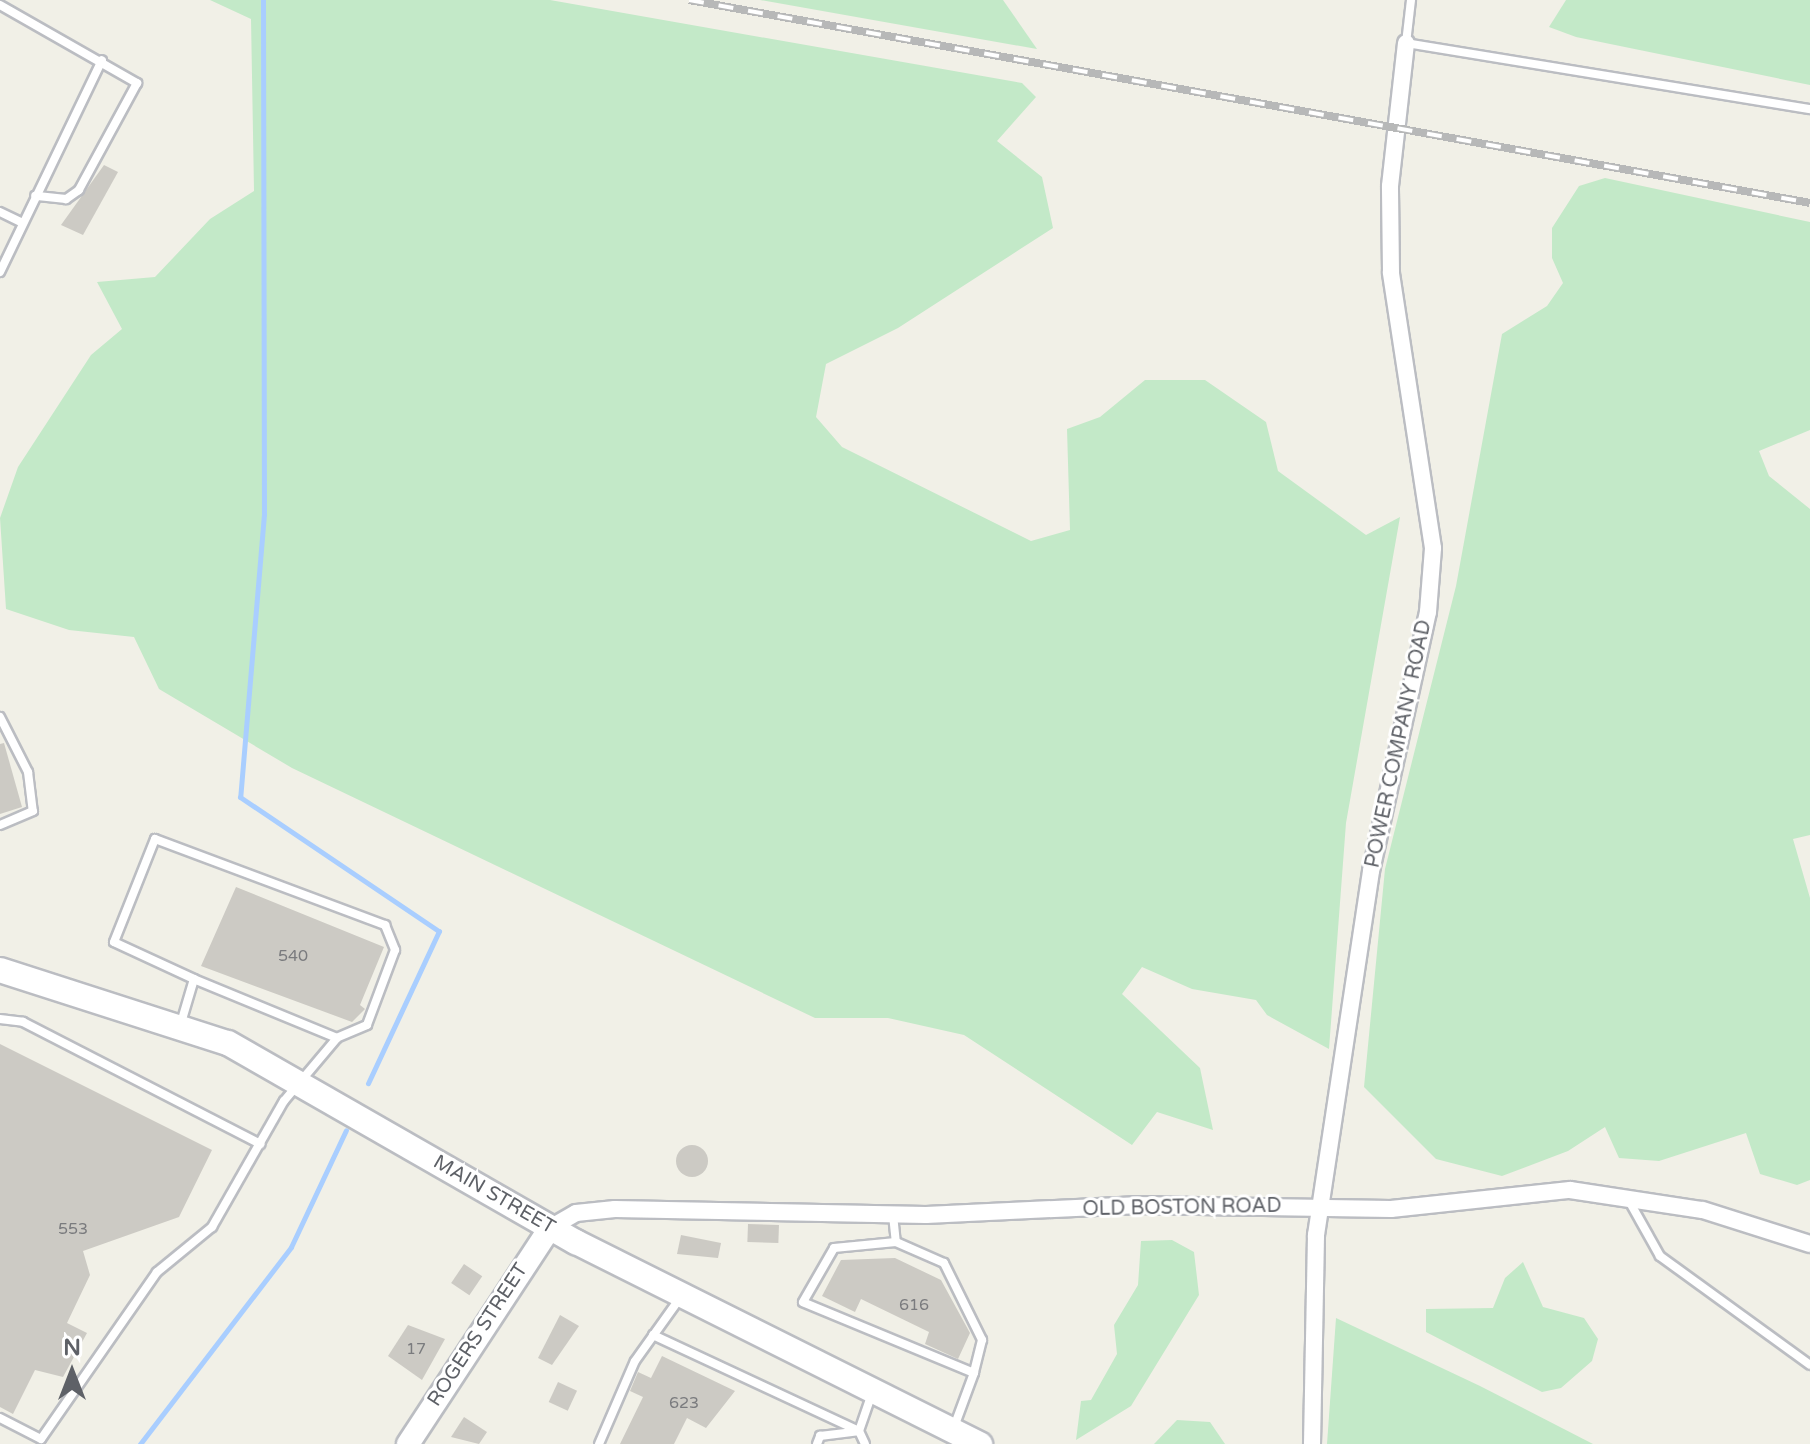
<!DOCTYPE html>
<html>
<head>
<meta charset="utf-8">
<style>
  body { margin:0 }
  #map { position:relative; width:1810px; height:1444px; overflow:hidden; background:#f1f0e7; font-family:"Varela Round",sans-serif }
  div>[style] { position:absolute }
  .green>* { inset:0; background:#c3e9c8 }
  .stream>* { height:5px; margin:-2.5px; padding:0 2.5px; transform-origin:2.5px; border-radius:2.5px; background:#a9ceff }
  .building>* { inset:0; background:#cccac4; transform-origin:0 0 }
  .round { border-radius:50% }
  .roads { filter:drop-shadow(2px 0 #bbbdc2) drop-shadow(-2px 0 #bbbdc2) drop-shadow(0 2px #bbbdc2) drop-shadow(0 -2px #bbbdc2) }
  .service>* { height:8px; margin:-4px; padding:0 4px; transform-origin:4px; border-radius:4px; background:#fff }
  .minor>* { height:16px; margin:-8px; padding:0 8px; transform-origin:8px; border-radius:8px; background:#fff }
  .tertiary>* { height:22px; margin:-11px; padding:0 11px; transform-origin:11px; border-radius:11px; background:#fff }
  .secondary>* { height:24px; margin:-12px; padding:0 12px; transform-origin:12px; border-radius:12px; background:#fff }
  .rail>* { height:8px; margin-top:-4px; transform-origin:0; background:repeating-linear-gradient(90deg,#fff 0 15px,#b7b8b8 0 30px); box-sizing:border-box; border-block:2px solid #b7b8b8 }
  span { translate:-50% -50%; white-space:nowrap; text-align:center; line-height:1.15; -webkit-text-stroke:6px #fff; paint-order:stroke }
  .number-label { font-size:16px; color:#7a7b7e }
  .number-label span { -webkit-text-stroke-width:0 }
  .street-label { font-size:20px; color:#5e6167 }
  .north { position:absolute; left:32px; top:1332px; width:80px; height:80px; -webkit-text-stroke:6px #fff; paint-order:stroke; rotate:0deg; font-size:22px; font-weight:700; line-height:32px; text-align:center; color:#5e6167 }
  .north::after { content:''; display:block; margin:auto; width:28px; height:36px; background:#5e6167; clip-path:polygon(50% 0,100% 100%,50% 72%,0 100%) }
</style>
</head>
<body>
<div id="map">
  <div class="green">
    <div style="clip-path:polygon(210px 0,550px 0,1022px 83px,1036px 97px,997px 141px,1042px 177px,1053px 228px,898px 328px,826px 364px,816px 417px,842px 447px,1031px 541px,1070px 530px,1067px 429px,1100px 417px,1145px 380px,1205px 380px,1266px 422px,1278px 471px,1366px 535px,1400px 517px,1346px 823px,1329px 1049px,1267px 1015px,1256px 1000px,1192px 989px,1142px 967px,1122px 994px,1200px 1068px,1213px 1130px,1157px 1112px,1132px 1145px,964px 1035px,888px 1018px,815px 1018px,292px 768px,159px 689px,134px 637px,69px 630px,6px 609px,0 518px,18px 467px,91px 355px,122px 329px,97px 282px,155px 277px,210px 219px,254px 191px,251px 19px)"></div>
    <div style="clip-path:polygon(760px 0,1003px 0,1037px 49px)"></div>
    <div style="clip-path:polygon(1566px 0,1810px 0,1810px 85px,1576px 37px,1549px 27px)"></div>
    <div style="clip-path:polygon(1605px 178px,1810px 222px,1810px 430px,1759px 451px,1769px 476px,1810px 509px,1810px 835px,1793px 839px,1810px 898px,1810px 1180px,1797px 1185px,1760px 1174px,1746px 1133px,1659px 1161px,1619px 1158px,1605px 1127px,1568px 1151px,1502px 1176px,1436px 1159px,1364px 1087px,1385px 869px,1456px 586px,1502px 334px,1547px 306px,1563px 283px,1552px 258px,1552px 228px,1579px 186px)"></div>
    <div style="clip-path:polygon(1172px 1240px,1194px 1252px,1199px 1295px,1131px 1406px,1076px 1440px,1081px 1401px,1091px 1400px,1117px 1354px,1114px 1325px,1138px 1285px,1141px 1241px)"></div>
    <div style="clip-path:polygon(1523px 1262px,1543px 1307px,1584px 1318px,1598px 1339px,1592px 1361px,1561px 1388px,1542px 1392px,1426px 1332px,1426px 1309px,1493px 1308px,1505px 1278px)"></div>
    <div style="clip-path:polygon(1336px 1318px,1480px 1386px,1593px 1444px,1327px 1444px)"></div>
    <div style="clip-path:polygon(1177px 1420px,1210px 1422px,1225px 1444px,1154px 1444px)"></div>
  </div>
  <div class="stream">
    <div style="left:263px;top:0;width:514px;rotate:89.89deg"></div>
    <div style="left:264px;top:514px;width:284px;rotate:94.8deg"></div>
    <div style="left:240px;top:797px;width:240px;rotate:34deg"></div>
    <div style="left:439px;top:931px;width:168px;rotate:115deg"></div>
    <div style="left:140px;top:1444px;width:248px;rotate:-52.5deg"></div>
    <div style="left:291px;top:1247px;width:129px;rotate:-64.8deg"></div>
  </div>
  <div class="building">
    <div style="clip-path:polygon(104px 165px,118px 172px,83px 235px,61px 225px)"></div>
    <div style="clip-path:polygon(4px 743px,22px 807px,0 814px,0 744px)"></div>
    <div style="clip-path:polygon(236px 887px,384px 947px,360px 1005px,365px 1009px,352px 1022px,201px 966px)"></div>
    <div style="clip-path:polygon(0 1044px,212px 1150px,179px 1217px,83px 1251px,90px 1275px,67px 1323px,87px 1333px,63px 1377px,35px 1370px,13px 1414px,0 1407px)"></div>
    <div class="round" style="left:676px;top:1145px;width:32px;height:32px"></div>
    <div style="left:748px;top:1224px;width:31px;height:18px;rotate:2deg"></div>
    <div style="clip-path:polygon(681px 1235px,721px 1243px,718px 1258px,677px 1254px)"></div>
    <div style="clip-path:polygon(895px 1258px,941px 1280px,970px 1333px,958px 1359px,925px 1344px,929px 1332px,861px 1299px,855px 1312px,822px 1296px,841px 1260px)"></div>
    <div style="left:464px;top:1264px;width:22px;height:23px;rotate:34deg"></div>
    <div style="clip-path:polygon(560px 1315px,579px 1326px,552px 1365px,538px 1358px)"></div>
    <div style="clip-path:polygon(408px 1325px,445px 1339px,422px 1380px,388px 1356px)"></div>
    <div style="clip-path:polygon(662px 1356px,735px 1391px,706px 1428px,687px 1418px,674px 1444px,620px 1444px,643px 1397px,630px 1391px,638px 1372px,651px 1378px)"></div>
    <div style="left:558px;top:1382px;width:21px;height:22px;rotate:25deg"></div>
    <div style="clip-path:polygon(464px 1417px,487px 1432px,479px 1444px,451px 1437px)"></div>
  </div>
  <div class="roads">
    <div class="service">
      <div style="left:1411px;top:0;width:43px;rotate:96.6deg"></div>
      <div style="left:1406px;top:43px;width:409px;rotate:9.3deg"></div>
      <div style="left:0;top:5px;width:158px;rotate:29.7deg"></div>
      <div style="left:137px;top:83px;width:122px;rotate:118.5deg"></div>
      <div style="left:79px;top:190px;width:16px;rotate:145deg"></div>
      <div style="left:66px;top:199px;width:31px;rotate:-174deg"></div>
      <div style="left:0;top:212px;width:25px;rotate:26deg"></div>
      <div style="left:0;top:272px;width:235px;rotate:-64.3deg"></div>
      <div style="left:0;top:717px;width:62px;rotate:63deg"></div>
      <div style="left:28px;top:772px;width:39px;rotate:83deg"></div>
      <div style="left:33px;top:811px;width:36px;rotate:157deg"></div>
      <div style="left:194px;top:979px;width:88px;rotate:-155.2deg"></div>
      <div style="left:114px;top:942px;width:111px;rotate:-68.3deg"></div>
      <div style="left:155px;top:839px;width:246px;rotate:20.5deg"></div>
      <div style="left:385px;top:925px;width:27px;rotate:68deg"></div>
      <div style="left:395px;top:950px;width:80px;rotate:110.5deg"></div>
      <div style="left:367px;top:1025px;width:33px;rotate:157deg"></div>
      <div style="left:0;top:1019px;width:23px;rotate:7deg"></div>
      <div style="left:23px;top:1022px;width:267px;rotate:27.2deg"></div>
      <div style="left:1628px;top:1199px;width:65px;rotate:60.7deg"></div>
      <div style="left:1660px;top:1256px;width:185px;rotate:36deg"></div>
      <div style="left:893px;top:1215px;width:27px;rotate:84deg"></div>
      <div style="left:653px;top:1335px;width:227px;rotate:25deg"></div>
      <div style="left:859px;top:1431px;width:14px;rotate:65deg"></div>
      <div style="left:0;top:1418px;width:46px;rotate:27.1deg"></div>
      <div style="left:41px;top:1439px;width:203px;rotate:-55.2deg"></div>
      <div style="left:157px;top:1272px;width:71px;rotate:-39.3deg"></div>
      <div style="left:212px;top:1227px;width:145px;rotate:-60.3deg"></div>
      <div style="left:284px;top:1101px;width:82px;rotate:-49.9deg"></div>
      <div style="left:337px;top:1038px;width:155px;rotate:-157.6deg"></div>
      <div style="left:194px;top:979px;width:46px;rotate:106.5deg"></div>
      <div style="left:954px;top:1427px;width:58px;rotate:-69.7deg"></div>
      <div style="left:974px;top:1373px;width:185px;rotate:-157.5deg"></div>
      <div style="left:803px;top:1302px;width:62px;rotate:-60.1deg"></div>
      <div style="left:834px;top:1248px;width:62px;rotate:-5.5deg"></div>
      <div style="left:896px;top:1242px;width:52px;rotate:23.6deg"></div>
      <div style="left:944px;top:1263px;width:86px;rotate:63.7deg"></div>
      <div style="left:982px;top:1340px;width:34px;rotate:104deg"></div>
      <div style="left:859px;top:1431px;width:39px;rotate:-71deg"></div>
      <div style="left:599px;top:1444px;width:90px;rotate:-66.6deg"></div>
      <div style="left:635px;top:1361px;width:77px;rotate:-54.5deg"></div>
      <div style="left:817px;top:1444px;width:9px;rotate:-69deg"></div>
      <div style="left:820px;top:1436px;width:38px;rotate:-7deg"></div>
    </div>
    <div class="minor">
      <div style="left:550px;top:1228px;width:30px;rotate:-30deg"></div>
      <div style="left:576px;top:1213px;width:39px;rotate:-6deg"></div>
      <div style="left:615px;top:1209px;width:311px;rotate:1.1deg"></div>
      <div style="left:926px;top:1215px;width:209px;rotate:-2.7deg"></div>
      <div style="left:1135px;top:1205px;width:256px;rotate:0.9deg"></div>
      <div style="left:1391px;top:1209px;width:180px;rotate:-6.1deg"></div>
      <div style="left:1570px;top:1190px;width:134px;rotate:8.6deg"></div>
      <div style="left:1703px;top:1210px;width:112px;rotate:17.6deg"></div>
      <div style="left:1312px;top:1444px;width:209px;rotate:-88.9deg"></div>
      <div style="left:1316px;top:1235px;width:368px;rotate:-81.4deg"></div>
      <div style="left:1371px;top:871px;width:265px;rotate:-77.6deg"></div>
      <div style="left:1428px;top:612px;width:64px;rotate:-85.5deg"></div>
      <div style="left:1433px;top:548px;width:279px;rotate:-98.7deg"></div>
      <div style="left:1391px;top:272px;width:86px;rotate:-90.7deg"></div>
      <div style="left:1390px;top:186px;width:144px;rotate:-83.6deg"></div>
    </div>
    <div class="tertiary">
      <div style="left:408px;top:1444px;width:258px;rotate:-56.7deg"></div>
    </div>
    <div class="secondary">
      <div style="left:0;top:970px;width:239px;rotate:17.8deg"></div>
      <div style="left:228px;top:1043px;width:401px;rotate:29.8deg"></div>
      <div style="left:576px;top:1242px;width:452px;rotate:26.6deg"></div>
    </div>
  </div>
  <div class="rail">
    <div style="left:689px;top:0;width:1139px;rotate:10.26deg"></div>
  </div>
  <div class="number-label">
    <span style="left:293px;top:956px">540</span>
    <span style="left:73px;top:1229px">553</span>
    <span style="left:914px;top:1305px">616</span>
    <span style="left:416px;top:1349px">17</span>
    <span style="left:684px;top:1403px">623</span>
  </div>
  <div class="street-label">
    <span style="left:1399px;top:744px;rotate:-78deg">POWER COMPANY ROAD</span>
    <span style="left:494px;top:1195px;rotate:30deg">MAIN STREET</span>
    <span style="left:1182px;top:1208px;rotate:-1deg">OLD BOSTON ROAD</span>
    <span style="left:478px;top:1335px;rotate:-57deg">ROGERS STREET</span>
  </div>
  <div class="north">N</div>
</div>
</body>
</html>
